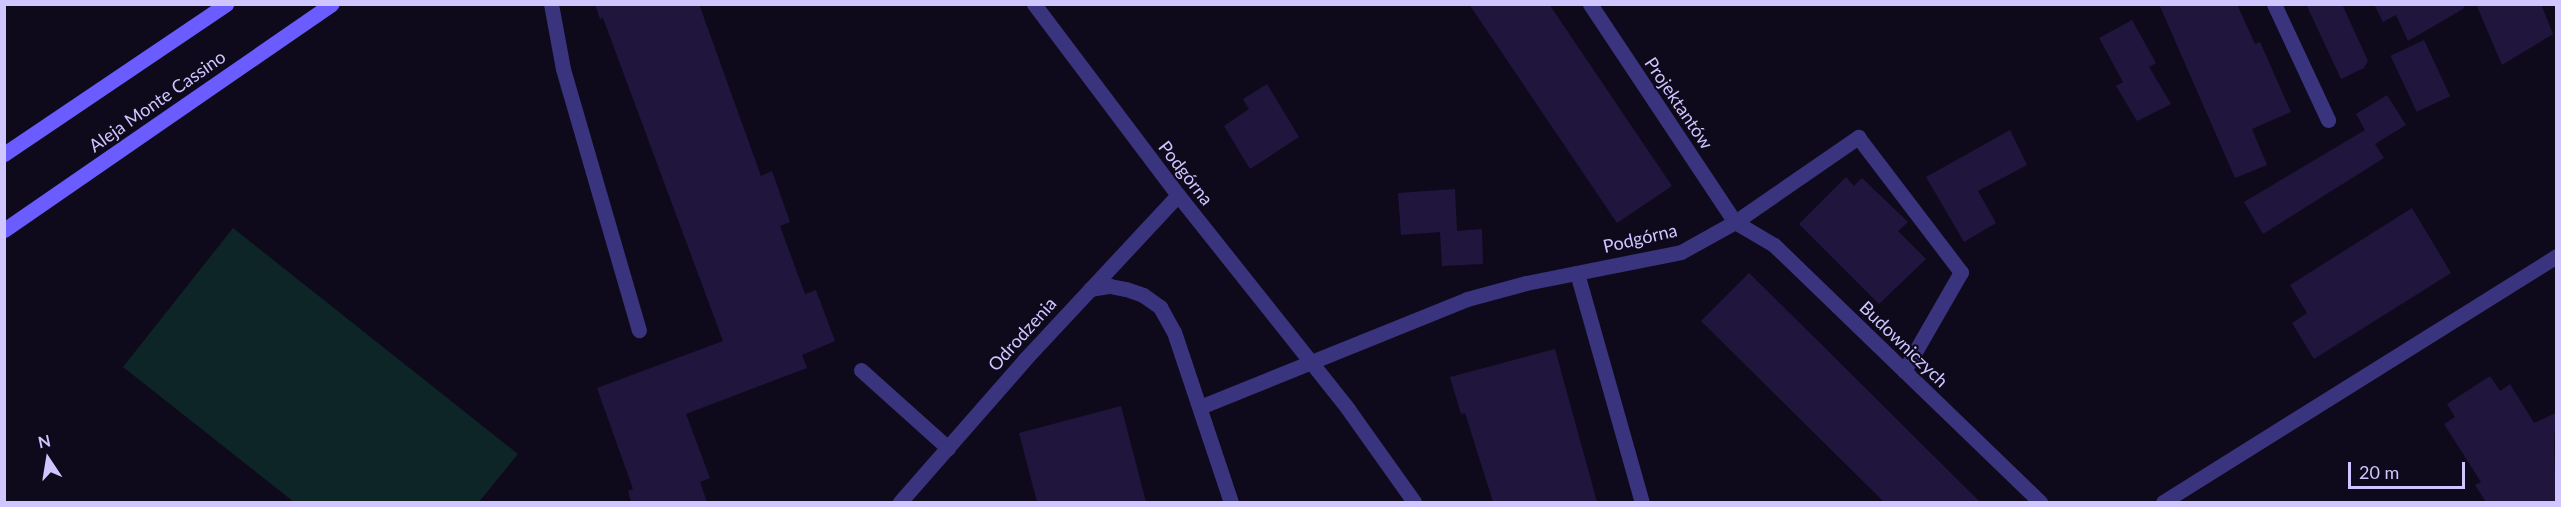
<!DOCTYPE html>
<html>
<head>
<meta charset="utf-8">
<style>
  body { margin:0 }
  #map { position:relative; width:2561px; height:507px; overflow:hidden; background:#0e0a1c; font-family:Lato,sans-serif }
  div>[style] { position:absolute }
  .green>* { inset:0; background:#0d2526 }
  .building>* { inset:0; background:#20153d; transform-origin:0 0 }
  .lane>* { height:15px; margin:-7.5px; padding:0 7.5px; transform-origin:7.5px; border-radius:7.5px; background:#3a337d }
  .street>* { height:15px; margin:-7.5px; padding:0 7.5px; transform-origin:7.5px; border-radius:7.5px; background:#3a337d }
  .secondary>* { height:15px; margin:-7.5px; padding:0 7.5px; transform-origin:7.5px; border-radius:7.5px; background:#6a5cff }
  span { translate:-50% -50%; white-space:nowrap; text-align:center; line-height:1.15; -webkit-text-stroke:4.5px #0e0a1c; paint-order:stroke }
  .street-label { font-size:18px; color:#cfc5ff }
  .frame { position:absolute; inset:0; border:6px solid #cfc5ff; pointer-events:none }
  .north { position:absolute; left:18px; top:429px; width:60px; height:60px; -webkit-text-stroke:4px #0e0a1c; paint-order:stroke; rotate:348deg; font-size:16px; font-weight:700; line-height:24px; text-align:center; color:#cfc5ff }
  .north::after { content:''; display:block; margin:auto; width:21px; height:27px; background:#cfc5ff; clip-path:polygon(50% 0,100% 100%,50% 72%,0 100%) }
  .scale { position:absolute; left:2348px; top:462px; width:117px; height:27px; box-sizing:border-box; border:3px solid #cfc5ff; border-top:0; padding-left:8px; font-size:18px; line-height:21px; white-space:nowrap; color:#cfc5ff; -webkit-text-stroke:4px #0e0a1c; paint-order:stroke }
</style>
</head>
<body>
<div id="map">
  <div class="green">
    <div style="clip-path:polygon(233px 228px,518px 454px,479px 502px,294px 502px,123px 367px)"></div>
  </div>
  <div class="building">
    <div style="clip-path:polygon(595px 4px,699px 4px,761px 176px,772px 171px,790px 222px,780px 226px,805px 294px,816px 290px,835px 341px,802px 355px,807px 368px,686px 414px,710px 478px,700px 482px,707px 502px,631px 502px,628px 491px,633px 489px,597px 388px,723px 341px,603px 18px,600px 19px)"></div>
    <div style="clip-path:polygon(1469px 4px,1549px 4px,1672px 186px,1617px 223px)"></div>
    <div style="clip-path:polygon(2159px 4px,2237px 4px,2255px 44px,2260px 42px,2291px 112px,2252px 129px,2267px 165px,2235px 178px)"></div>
    <div style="clip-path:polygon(2306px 4px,2342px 4px,2368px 61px,2364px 68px,2341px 79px)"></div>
    <div style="clip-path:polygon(2374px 4px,2465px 4px,2463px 9px,2408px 41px,2396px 15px,2383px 22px)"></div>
    <div style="clip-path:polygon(2476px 4px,2541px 4px,2553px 34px,2502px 65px)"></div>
    <div style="clip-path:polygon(2132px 20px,2156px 63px,2149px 67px,2171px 104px,2137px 121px,2116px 86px,2123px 82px,2099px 38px)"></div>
    <div style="left:2424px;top:40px;width:62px;height:37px;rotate:65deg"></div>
    <div style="clip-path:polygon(1267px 84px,1299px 137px,1250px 169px,1224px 126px,1249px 109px,1243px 99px)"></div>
    <div style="clip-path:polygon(2387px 95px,2406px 125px,2375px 144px,2384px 158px,2263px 234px,2244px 202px,2365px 130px,2356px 114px)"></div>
    <div style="clip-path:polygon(2010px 130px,2027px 165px,1978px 191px,1996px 223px,1964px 242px,1926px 177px)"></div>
    <div style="clip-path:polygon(1846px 177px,1854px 186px,1862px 178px,1908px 222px,1898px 231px,1926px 259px,1879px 304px,1799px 224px)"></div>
    <div style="clip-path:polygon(1455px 189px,1457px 231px,1482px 229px,1483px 264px,1442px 266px,1440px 232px,1401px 235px,1398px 193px)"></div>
    <div style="clip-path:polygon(2412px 208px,2451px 273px,2314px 359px,2292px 323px,2307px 313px,2290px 285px)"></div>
    <div style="clip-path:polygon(1749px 273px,1818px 341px,1980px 502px,1884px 502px,1701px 321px)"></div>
    <div style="clip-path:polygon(1555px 349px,1597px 502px,1493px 502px,1465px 413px,1461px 414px,1450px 377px)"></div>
    <div style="clip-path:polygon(2490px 376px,2500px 391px,2510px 384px,2534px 423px,2556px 413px,2554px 444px,2556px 502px,2486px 502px,2475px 485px,2481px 482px,2444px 424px,2455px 417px,2447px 404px)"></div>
    <div style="clip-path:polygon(1121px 406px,1146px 502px,1037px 502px,1019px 433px)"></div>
  </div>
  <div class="lane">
    <div style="left:551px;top:4px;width:66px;rotate:79.5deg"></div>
    <div style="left:563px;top:69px;width:272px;rotate:73.8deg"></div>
    <div style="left:2274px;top:4px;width:128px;rotate:65deg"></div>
    <div style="left:1735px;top:222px;width:150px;rotate:-34.6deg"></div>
    <div style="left:1858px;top:137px;width:170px;rotate:52.7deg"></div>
    <div style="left:1961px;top:272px;width:114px;rotate:119.9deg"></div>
    <div style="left:1577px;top:273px;width:238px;rotate:74.2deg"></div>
    <div style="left:861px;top:370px;width:117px;rotate:41.9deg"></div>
    <div style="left:2163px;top:502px;width:464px;rotate:-32deg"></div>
  </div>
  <div class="street">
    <div style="left:1034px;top:4px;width:239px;rotate:53deg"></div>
    <div style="left:1178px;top:195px;width:273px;rotate:51.5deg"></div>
    <div style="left:1348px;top:409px;width:114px;rotate:54.6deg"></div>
    <div style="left:1590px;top:4px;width:262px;rotate:56.4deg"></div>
    <div style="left:1735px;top:222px;width:45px;rotate:30.5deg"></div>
    <div style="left:1774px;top:245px;width:370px;rotate:44deg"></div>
    <div style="left:1090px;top:289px;width:20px;rotate:-9deg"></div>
    <div style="left:1110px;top:286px;width:16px;rotate:11deg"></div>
    <div style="left:1126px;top:289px;width:18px;rotate:19deg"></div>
    <div style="left:1143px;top:295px;width:21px;rotate:35deg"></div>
    <div style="left:1160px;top:307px;width:29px;rotate:61deg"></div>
    <div style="left:1174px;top:332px;width:179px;rotate:71.5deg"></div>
    <div style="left:1200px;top:407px;width:288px;rotate:-22deg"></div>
    <div style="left:1467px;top:299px;width:61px;rotate:-15.2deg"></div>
    <div style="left:1526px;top:283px;width:158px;rotate:-11.3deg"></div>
    <div style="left:1681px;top:252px;width:62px;rotate:-29.1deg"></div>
    <div style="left:900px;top:502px;width:191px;rotate:-48.8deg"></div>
    <div style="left:1026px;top:358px;width:223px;rotate:-47deg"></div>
  </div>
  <div class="secondary">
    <div style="left:4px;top:154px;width:268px;rotate:-34deg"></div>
    <div style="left:4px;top:230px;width:398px;rotate:-34.6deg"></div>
  </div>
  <div class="street-label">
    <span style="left:157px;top:101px;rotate:-35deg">Aleja Monte Cassino</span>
    <span style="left:1679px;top:103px;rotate:56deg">Projektantów</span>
    <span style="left:1186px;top:173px;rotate:52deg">Podgórna</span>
    <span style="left:1640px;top:238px;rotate:-13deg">Podgórna</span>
    <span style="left:1022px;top:334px;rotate:-48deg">Odrodzenia</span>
    <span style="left:1904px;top:344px;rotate:44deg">Budowniczych</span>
  </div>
  <div class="frame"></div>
  <div class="north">N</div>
  <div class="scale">20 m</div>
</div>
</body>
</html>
